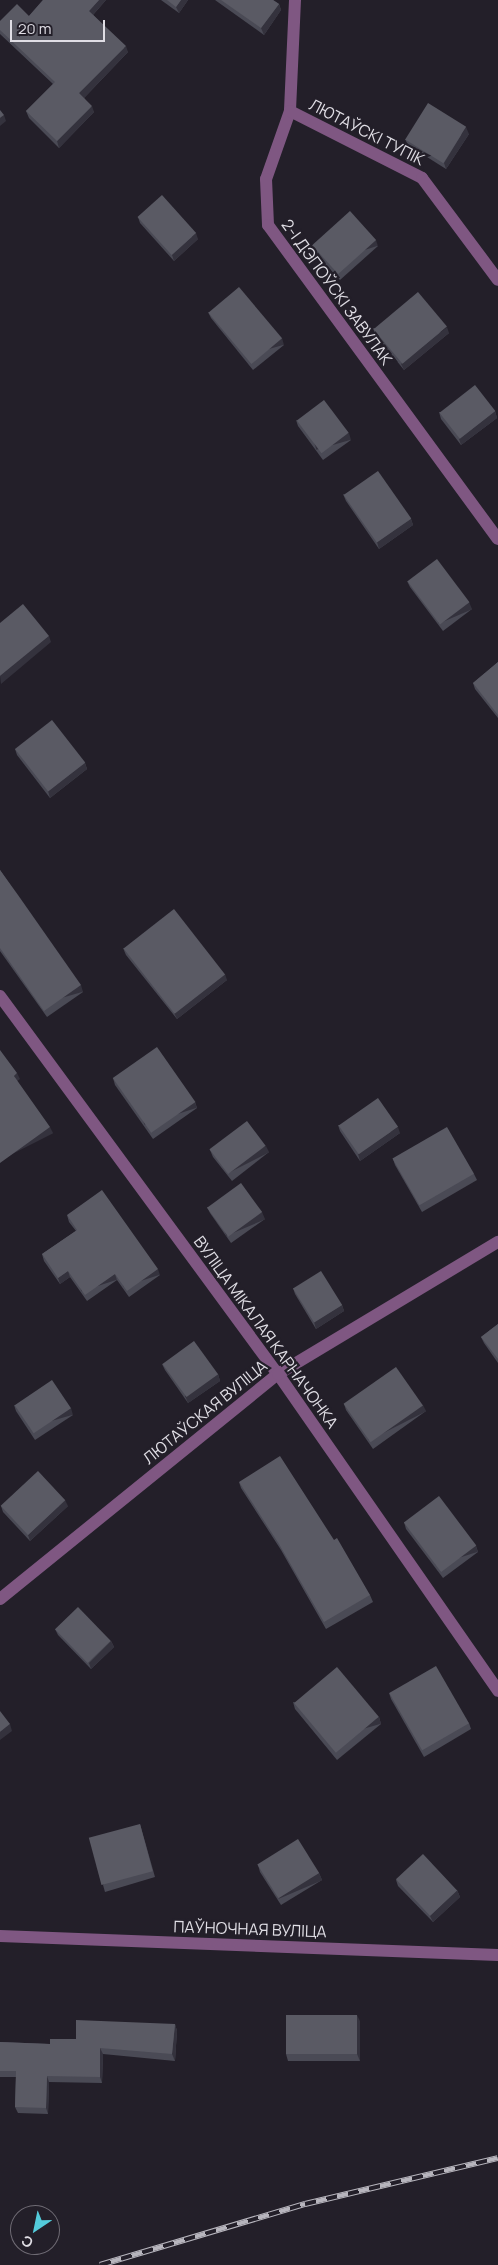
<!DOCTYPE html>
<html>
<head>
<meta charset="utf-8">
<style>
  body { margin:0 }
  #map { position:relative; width:498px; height:2265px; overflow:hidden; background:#231f29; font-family:Manrope,sans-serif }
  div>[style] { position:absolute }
  .minor>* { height:12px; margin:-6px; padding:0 6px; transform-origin:6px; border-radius:6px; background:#7f5782 }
  .rail>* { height:5.5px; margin-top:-2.75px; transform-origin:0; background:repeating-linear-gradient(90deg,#231f29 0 11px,#b7b5bd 0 22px); box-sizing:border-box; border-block:1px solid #b7b5bd }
  .wall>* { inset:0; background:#4a4a55 }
  .shaded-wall>* { inset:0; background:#34323d; transform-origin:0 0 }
  .building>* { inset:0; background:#5a5a64; transform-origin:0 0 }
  span { translate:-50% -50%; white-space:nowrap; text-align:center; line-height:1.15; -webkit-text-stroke:4.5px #231f29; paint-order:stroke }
  .street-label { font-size:16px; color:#e0dee5 }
  .north { position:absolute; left:10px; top:2205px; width:50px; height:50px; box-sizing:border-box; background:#231f29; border:1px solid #6f6b74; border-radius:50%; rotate:214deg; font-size:14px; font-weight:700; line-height:20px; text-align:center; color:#e0dee5 }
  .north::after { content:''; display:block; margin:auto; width:18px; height:22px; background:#53cbdb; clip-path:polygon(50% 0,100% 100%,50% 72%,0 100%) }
  .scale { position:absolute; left:10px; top:20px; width:95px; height:22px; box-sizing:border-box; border:2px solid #e0dee5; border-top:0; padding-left:6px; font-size:15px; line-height:18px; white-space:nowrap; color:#e0dee5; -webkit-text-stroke:4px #231f29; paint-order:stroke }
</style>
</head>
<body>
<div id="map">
  <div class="minor">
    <div style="left:295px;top:0;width:111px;rotate:92.6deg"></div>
    <div style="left:290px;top:111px;width:72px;rotate:109.4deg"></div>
    <div style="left:266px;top:179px;width:46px;rotate:87.5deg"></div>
    <div style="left:268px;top:225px;width:389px;rotate:53.8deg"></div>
    <div style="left:290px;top:111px;width:148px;rotate:26.9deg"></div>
    <div style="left:422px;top:178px;width:127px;rotate:53.3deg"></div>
    <div style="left:0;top:996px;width:469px;rotate:53.7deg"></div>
    <div style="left:278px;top:1374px;width:386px;rotate:55.2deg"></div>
    <div style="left:0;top:1599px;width:358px;rotate:-39deg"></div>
    <div style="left:278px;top:1374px;width:257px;rotate:-31deg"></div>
    <div style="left:0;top:1936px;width:498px;rotate:2.2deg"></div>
  </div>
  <div class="rail">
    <div style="left:100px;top:2265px;width:214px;rotate:-16.6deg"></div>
    <div style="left:305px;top:2204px;width:198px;rotate:-13.4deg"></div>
  </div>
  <div class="wall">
    <div style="clip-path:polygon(43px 0,106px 0,93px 15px,128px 52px,84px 98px,94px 112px,59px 148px,29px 118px,26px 111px,53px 84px,0 34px,0 21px,29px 16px)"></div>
    <div style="clip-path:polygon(161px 0,188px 0,179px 13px)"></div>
    <div style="clip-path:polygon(215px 0,273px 0,279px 4px,281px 10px,264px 35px)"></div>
    <div style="clip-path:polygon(469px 134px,446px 169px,408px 145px,405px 139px)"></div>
    <div style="clip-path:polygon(138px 217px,198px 239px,174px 261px,140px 223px)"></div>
    <div style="clip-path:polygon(312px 245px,378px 246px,340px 280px,314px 252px)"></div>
    <div style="clip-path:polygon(208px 312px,284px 345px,253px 370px,211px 318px)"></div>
    <div style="clip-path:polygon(373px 328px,449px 333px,404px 370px,375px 334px)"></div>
    <div style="clip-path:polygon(495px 411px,497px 418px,461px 445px,441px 419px,439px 412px)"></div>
    <div style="clip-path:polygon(296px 420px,351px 440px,323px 460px,298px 426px)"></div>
    <div style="clip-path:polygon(343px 494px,411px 519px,413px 525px,379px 549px,346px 501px)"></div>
    <div style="clip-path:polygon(407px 581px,472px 609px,443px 631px,410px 587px)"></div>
    <div style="clip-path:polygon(498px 662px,498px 718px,475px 689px,473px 683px)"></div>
    <div style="clip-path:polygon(15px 749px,85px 763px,87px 769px,50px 798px,17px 755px)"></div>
    <div style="clip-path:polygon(0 870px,83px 992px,47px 1017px,0 951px)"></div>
    <div style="clip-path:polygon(123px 948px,227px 980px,177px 1019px,126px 955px)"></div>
    <div style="clip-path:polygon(113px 1078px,195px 1102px,197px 1108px,153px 1139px,115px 1085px)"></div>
    <div style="clip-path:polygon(338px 1125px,400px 1133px,360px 1161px,340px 1131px)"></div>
    <div style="clip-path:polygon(210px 1150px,269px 1152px,232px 1181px,213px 1157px)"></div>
    <div style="clip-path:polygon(393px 1159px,474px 1174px,477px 1180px,422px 1212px,395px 1165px)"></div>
    <div style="clip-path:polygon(207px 1207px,265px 1219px,231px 1243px,210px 1213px)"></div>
    <div style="clip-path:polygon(67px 1215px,160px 1275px,129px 1297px,117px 1280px,87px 1301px,70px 1277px,60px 1284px,44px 1261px,42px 1254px,76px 1231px,69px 1222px)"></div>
    <div style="clip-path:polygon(293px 1288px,342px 1305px,344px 1311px,316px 1329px,295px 1294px)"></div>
    <div style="clip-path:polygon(498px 1324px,498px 1363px,484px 1343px,481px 1337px)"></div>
    <div style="clip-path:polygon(162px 1364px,218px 1374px,220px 1381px,188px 1403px,165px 1370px)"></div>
    <div style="clip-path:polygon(344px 1404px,426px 1411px,373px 1449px,346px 1410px)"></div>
    <div style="clip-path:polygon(14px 1405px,73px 1415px,35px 1440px,16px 1411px)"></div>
    <div style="clip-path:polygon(239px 1482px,370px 1595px,373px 1602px,326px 1629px,281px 1550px,241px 1488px)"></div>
    <div style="clip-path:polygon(1px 1506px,68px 1506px,30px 1541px,3px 1512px)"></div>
    <div style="clip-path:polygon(404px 1522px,476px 1546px,478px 1552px,443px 1578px,406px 1529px)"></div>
    <div style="clip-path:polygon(55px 1629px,111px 1641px,114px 1647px,91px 1669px,58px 1635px)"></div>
    <div style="clip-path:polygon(389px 1693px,469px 1723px,471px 1729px,424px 1757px,391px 1699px)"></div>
    <div style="clip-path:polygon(293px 1702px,379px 1717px,381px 1724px,337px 1760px,295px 1709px)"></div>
    <div style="clip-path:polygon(140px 1824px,155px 1877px,105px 1892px,103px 1885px)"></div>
    <div style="clip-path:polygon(258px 1865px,319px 1873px,322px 1880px,281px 1905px,260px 1872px)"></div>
    <div style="clip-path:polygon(396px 1880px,457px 1890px,460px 1897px,433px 1922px,398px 1886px)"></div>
    <div style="clip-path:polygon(360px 2021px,360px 2061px,288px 2061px,286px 2054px)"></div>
    <div style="clip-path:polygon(175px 2024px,177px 2031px,175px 2061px,103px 2054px,102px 2083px,49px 2082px,48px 2114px,18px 2113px,15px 2107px,16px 2077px,0 2077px,0 2042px,50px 2044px)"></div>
  </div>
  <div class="shaded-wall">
    <div style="clip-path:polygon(99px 0,106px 0,91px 17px,89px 11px)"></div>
    <div style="clip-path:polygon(181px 0,188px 0,179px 13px,176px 7px)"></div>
    <div style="clip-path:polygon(279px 4px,281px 10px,264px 35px,261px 28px)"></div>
    <div style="clip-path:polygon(126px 46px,128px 52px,82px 100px,79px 93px)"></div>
    <div style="clip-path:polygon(92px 106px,94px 112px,59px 148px,57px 141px)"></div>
    <div style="clip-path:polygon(4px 115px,6px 121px,0 126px,0 118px)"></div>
    <div style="clip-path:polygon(466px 127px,469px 134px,446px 169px,444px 163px)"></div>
    <div style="clip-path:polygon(196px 233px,198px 239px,174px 261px,172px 255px)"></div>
    <div style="left:376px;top:240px;width:6px;height:51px;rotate:72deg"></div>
    <div style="clip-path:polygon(447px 327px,449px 333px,404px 370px,401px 364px)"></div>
    <div style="left:282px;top:338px;width:7px;height:40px;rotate:74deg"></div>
    <div style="clip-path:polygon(495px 411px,497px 418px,461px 445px,459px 439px)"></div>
    <div style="left:349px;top:433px;width:7px;height:36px;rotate:74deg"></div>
    <div style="clip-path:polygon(411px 519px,413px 525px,379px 549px,377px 542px)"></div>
    <div style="left:469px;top:602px;width:8px;height:36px;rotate:67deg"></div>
    <div style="clip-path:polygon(49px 636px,51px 642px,1px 684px,0 676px)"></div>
    <div style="clip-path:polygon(85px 763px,87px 769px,50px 798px,48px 791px)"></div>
    <div style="clip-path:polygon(225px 974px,227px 980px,177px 1019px,174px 1013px)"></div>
    <div style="left:81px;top:985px;width:7px;height:45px;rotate:74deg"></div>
    <div style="clip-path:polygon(17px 1073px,20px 1079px,16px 1082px,14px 1076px)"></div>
    <div style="left:195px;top:1102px;width:6px;height:55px;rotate:72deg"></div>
    <div style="left:50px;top:1127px;width:7px;height:62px;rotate:63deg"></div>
    <div style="clip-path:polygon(398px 1127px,400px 1133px,360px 1161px,358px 1154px)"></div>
    <div style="left:266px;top:1146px;width:7px;height:46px;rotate:63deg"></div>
    <div style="left:262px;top:1212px;width:8px;height:42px;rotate:67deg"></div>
    <div style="left:158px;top:1269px;width:6px;height:38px;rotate:72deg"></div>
    <div style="clip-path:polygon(68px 1271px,70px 1277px,60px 1284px,58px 1278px)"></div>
    <div style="left:115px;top:1274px;width:6px;height:37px;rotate:72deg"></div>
    <div style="clip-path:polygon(342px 1305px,344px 1311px,316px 1329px,314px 1322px)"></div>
    <div style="clip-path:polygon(218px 1374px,220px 1381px,188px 1403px,185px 1396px)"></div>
    <div style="left:423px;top:1405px;width:7px;height:64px;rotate:63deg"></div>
    <div style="left:71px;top:1408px;width:7px;height:45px;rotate:74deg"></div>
    <div style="clip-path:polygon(65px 1500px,68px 1506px,30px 1541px,28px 1535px)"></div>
    <div style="left:476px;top:1546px;width:6px;height:44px;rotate:72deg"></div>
    <div style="clip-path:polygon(111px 1641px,114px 1647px,91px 1669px,89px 1663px)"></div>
    <div style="left:379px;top:1717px;width:7px;height:57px;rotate:74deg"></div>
    <div style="clip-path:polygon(10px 1724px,12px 1731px,0 1740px,0 1732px)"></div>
    <div style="left:319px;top:1873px;width:8px;height:47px;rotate:67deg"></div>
    <div style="clip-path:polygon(457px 1890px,460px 1897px,433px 1922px,430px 1916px)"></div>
    <div style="clip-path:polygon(357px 2015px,360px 2021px,360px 2061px,357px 2054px)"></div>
    <div style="clip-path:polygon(175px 2024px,177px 2031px,175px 2061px,172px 2054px)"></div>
    <div style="clip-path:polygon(100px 2048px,103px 2054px,102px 2083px,100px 2077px)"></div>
    <div style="clip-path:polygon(47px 2076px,49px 2082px,48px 2114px,46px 2108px)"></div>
  </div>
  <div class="building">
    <div style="clip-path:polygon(43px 0,99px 0,89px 11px,126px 46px,79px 93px,92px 106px,57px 141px,26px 111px,55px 82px,0 30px,0 21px,17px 4px,29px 16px)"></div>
    <div style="clip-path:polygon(167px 0,181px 0,176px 7px)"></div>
    <div style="clip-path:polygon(221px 0,273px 0,279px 4px,261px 28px)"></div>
    <div style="left:428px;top:103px;width:45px;height:43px;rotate:32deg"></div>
    <div style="clip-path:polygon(0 110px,4px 115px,0 118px)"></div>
    <div style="left:162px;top:195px;width:51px;height:33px;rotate:48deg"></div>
    <div style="left:350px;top:211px;width:39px;height:51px;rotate:48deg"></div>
    <div style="left:239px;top:287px;width:67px;height:40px;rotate:50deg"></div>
    <div style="left:418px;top:292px;width:45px;height:58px;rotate:50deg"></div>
    <div style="left:475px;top:385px;width:33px;height:45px;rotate:52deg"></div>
    <div style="left:324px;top:400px;width:41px;height:34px;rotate:53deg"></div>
    <div style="left:378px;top:471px;width:58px;height:42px;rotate:55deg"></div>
    <div style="left:437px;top:559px;width:54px;height:37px;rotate:53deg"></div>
    <div style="clip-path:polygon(23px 604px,49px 636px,0 676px,0 623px)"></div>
    <div style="clip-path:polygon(498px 662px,498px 715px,473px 683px)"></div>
    <div style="left:52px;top:720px;width:54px;height:47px;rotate:52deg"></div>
    <div style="clip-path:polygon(0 870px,18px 895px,81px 985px,44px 1011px,0 948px)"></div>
    <div style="left:174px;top:909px;width:83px;height:64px;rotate:52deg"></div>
    <div style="left:157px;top:1047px;width:67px;height:54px;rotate:55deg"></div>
    <div style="clip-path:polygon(0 1050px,17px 1073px,14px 1076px,50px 1127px,0 1163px)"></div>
    <div style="left:378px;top:1098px;width:35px;height:48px;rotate:55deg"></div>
    <div style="left:247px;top:1121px;width:31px;height:47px;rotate:53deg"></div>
    <div style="left:447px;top:1127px;width:54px;height:63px;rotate:60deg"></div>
    <div style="left:241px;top:1183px;width:36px;height:42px;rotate:54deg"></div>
    <div style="clip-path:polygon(102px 1190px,158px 1269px,127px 1291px,115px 1274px,85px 1295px,68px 1271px,58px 1278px,42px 1254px,77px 1230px,67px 1215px)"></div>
    <div style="left:321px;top:1271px;width:40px;height:33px;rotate:58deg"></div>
    <div style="clip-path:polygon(498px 1324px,498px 1359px,481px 1337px)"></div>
    <div style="left:194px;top:1341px;width:41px;height:39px;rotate:54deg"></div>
    <div style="left:396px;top:1367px;width:47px;height:64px;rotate:55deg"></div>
    <div style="left:52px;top:1380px;width:34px;height:45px;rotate:56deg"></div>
    <div style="clip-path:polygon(280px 1456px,334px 1540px,337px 1538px,370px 1595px,324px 1622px,279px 1544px,239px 1482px)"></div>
    <div style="left:38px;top:1471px;width:40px;height:51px;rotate:47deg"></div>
    <div style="left:439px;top:1496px;width:62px;height:44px;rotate:53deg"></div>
    <div style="left:78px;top:1607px;width:47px;height:32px;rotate:46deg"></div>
    <div style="left:436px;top:1666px;width:66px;height:54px;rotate:60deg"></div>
    <div style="left:337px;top:1667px;width:65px;height:56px;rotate:50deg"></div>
    <div style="clip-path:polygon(0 1711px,10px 1724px,0 1732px)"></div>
    <div style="left:140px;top:1824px;width:49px;height:53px;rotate:75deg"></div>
    <div style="left:298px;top:1839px;width:40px;height:48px;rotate:58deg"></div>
    <div style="left:423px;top:1854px;width:50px;height:37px;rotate:47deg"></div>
    <div style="left:286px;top:2015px;width:71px;height:39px"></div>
    <div style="clip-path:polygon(76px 2020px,175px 2024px,172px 2054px,100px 2048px,100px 2077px,47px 2076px,46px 2108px,15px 2107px,16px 2071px,0 2071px,0 2042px,50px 2044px,50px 2039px,76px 2039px)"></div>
  </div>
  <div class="street-label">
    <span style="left:367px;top:132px;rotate:27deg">ЛЮТАЎСКІ ТУПІК</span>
    <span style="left:337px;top:292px;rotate:54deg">2-І ДЭПОЎСКІ ЗАВУЛАК</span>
    <span style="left:266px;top:1332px;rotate:54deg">ВУЛІЦА МІКАЛАЯ КАРНАЧОНКА</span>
    <span style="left:205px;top:1412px;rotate:-39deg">ЛЮТАЎСКАЯ ВУЛІЦА</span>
    <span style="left:250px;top:1929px;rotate:2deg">ПАЎНОЧНАЯ ВУЛІЦА</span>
  </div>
  <div class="north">С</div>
  <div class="scale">20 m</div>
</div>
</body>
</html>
